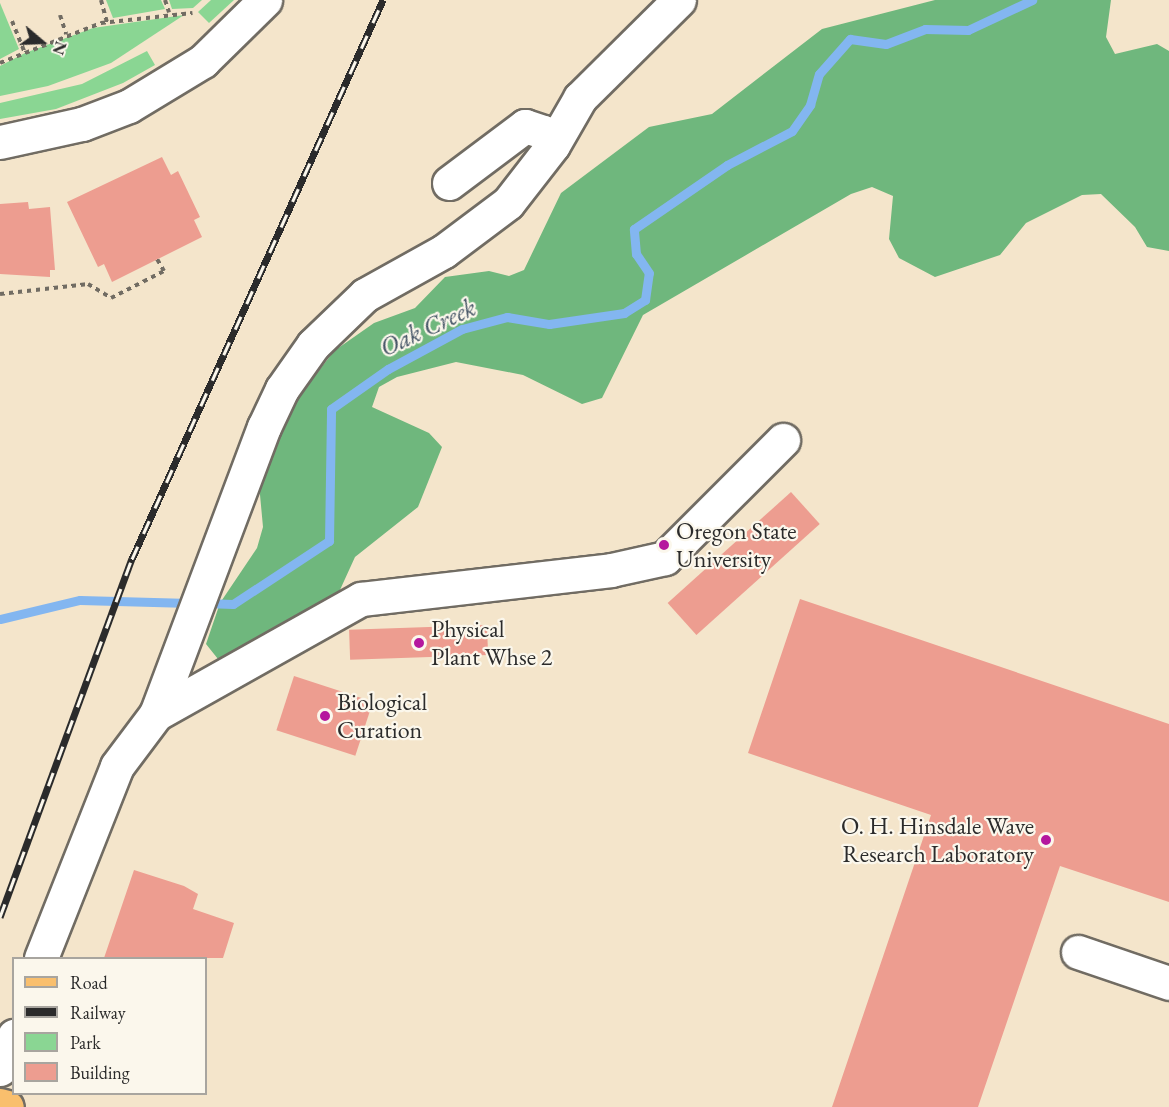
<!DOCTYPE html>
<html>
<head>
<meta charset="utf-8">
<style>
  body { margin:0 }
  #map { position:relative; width:1169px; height:1107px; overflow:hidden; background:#f4e5cb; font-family:"EB Garamond",serif }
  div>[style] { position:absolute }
  .green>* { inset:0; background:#8ad693 }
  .forest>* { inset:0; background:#6fb77d }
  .stream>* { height:9px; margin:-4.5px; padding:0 4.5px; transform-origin:4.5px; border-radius:4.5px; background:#83b6f0 }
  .building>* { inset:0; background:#ed9d90; transform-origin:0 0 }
  .path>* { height:4px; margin-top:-2px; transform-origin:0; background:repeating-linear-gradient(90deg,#716c63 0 4.5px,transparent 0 9px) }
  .roads { filter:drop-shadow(2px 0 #716c63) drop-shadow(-2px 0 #716c63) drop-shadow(0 2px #716c63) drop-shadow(0 -2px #716c63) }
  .minor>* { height:33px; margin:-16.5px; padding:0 16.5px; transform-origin:16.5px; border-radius:16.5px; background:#fff }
  .major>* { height:33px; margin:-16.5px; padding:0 16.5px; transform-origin:16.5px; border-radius:16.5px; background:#f9bf6d }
  .rail>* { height:7px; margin-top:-3.5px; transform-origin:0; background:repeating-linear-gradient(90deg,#fbf7ec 0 14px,#2b2b2b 0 28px); box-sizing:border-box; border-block:2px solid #2b2b2b }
  .dots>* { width:16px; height:16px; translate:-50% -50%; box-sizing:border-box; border:3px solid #fbf7ec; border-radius:50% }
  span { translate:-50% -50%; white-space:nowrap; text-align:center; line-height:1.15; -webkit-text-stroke:4.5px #fbf7ec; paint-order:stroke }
  .poi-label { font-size:24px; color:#2b2b2b }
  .left { translate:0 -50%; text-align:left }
  .right { translate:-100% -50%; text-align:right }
  .water-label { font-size:26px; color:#455566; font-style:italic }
  .legend { position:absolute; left:12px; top:957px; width:195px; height:138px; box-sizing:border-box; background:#fbf7ec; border:2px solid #a8a59f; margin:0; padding:8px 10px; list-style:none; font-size:18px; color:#2b2b2b }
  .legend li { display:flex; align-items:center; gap:12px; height:30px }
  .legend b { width:30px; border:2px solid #a8a59f }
  .north { position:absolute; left:12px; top:12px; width:60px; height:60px; -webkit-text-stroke:4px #fbf7ec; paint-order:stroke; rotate:109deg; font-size:16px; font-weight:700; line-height:24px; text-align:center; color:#2b2b2b }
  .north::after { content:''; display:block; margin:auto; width:21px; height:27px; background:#2b2b2b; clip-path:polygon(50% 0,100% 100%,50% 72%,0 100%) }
</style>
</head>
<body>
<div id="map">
  <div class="green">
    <div style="clip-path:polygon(106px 0,161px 0,165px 9px,113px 18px)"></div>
    <div style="clip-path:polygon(169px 0,202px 0,193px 8px,172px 9px)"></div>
    <div style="clip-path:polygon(211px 0,234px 0,209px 23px,198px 12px)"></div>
    <div style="clip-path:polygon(0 3px,19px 49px,0 59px)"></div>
    <div style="clip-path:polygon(184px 15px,111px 63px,48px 86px,0 96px,0 66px,25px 53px,93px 28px)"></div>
    <div style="clip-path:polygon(147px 51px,155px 65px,123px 83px,56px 109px,0 119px,0 103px,82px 84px)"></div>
  </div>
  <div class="forest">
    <div style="clip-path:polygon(935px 0,1111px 0,1106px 37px,1115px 54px,1157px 44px,1169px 51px,1169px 251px,1147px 247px,1135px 227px,1101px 194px,1082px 195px,1026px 223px,1000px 255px,935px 277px,899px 258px,889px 239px,893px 196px,872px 187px,851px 194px,643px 315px,602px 398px,582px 404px,523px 375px,456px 362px,397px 377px,379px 387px,372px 407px,429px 433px,442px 447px,418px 507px,355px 557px,329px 614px,259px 660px,218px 659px,206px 644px,220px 603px,257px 548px,263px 527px,259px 484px,280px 421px,334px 351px,374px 323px,415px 308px,445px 277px,489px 271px,509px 276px,524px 270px,561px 193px,649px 127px,712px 114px,822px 29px)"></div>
  </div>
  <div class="stream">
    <div style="left:204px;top:603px;width:29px;rotate:2deg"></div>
    <div style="left:233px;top:604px;width:115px;rotate:-33.3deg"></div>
    <div style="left:329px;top:541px;width:132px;rotate:-89.1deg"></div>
    <div style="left:331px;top:409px;width:70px;rotate:-35.1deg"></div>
    <div style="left:388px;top:369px;width:84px;rotate:-28.4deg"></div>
    <div style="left:462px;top:329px;width:47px;rotate:-14.9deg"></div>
    <div style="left:507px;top:317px;width:43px;rotate:9.5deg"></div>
    <div style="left:549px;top:324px;width:76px;rotate:-8.3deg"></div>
    <div style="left:624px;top:313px;width:25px;rotate:-32deg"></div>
    <div style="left:645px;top:300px;width:27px;rotate:-82deg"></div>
    <div style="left:649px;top:273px;width:23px;rotate:-124deg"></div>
    <div style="left:636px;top:254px;width:25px;rotate:-95deg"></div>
    <div style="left:634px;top:229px;width:113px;rotate:-34.5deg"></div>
    <div style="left:727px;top:165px;width:73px;rotate:-27.6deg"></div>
    <div style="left:792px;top:131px;width:32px;rotate:-55deg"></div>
    <div style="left:810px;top:105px;width:32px;rotate:-74deg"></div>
    <div style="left:819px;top:74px;width:47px;rotate:-48.5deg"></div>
    <div style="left:850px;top:39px;width:36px;rotate:8deg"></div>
    <div style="left:886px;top:44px;width:42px;rotate:-21deg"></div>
    <div style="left:925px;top:29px;width:43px;rotate:1.3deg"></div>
    <div style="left:968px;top:30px;width:71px;rotate:-25.1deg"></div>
    <div style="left:0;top:619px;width:82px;rotate:-13.4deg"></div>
    <div style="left:80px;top:600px;width:110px;rotate:1.6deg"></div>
  </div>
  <div class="building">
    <div style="clip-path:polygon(162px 157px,171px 175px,178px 171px,200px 217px,194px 220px,202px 237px,112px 282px,104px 264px,98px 267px,67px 202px)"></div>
    <div style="clip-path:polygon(28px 202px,29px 209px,50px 207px,55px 270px,50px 270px,50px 277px,0 274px,0 204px)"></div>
    <div style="left:791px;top:492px;width:43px;height:166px;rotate:48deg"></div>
    <div style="clip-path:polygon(800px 599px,1169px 724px,1169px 902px,1060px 866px,978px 1107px,832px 1107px,931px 815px,748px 753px)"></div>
    <div style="left:487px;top:625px;width:30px;height:138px;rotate:88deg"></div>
    <div style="left:294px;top:676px;width:83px;height:57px;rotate:18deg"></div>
    <div style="clip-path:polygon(134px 870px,184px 886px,198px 894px,193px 909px,234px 923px,223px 958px,104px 958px)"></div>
  </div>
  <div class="path">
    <div style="left:101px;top:0;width:23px;rotate:75deg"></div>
    <div style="left:165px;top:0;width:13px;rotate:72deg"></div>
    <div style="left:60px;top:15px;width:20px;rotate:72deg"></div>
    <div style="left:12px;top:21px;width:32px;rotate:68deg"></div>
    <div style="left:0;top:63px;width:109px;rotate:-21.6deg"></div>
    <div style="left:101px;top:23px;width:92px;rotate:-6.3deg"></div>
    <div style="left:0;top:294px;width:89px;rotate:-6.5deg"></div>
    <div style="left:88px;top:284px;width:27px;rotate:31deg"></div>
    <div style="left:111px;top:298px;width:59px;rotate:-27deg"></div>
    <div style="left:164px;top:271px;width:16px;rotate:-120deg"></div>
  </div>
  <div class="roads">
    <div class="minor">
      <div style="left:0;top:142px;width:84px;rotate:-12.4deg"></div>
      <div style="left:82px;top:124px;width:50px;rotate:-21deg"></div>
      <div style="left:129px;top:106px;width:87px;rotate:-31.3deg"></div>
      <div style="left:203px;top:61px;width:87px;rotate:-44.5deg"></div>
      <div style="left:449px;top:183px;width:95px;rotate:-36.9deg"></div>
      <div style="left:525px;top:126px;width:19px;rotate:18deg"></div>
      <div style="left:543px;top:132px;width:16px;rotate:52deg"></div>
      <div style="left:156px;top:714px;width:307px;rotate:-69.4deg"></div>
      <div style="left:264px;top:427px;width:42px;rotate:-64.7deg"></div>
      <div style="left:282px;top:389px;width:54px;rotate:-54.8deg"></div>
      <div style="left:313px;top:345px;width:72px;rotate:-43.9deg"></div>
      <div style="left:365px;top:295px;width:90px;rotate:-29.1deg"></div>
      <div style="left:444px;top:251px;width:80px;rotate:-36.9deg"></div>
      <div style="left:508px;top:203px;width:73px;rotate:-52.2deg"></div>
      <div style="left:553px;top:145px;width:54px;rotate:-60.1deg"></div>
      <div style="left:580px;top:98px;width:139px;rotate:-44.7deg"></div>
      <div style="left:1078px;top:952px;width:96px;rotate:18.8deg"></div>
      <div style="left:41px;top:958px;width:206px;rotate:-68.4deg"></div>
      <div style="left:117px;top:766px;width:65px;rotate:-53.1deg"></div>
      <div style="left:156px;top:714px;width:235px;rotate:-29.3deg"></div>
      <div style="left:361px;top:599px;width:252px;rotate:-6.6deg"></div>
      <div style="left:611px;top:570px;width:55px;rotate:-12.5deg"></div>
      <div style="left:665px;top:558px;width:167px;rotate:-45deg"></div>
      <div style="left:0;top:1069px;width:36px;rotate:-67deg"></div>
    </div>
    <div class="major">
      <div style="left:0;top:1105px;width:7px;rotate:16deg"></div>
    </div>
  </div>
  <div class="rail">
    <div style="left:0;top:917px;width:382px;rotate:-69.8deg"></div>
    <div style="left:132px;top:559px;width:613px;rotate:-65.82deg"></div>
  </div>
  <div class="dots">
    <div style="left:664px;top:545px;background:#b5179e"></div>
    <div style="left:419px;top:643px;background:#b5179e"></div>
    <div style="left:325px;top:716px;background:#b5179e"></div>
    <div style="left:1046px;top:840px;background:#b5179e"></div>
  </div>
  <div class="poi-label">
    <span class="left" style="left:676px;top:545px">Oregon State<br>University</span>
    <span class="left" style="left:431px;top:643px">Physical<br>Plant Whse 2</span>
    <span class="left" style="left:337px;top:716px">Biological<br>Curation</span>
    <span class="right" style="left:1034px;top:840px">O. H. Hinsdale Wave<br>Research Laboratory</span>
  </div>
  <div class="water-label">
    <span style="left:428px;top:328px;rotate:-25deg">Oak Creek</span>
  </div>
  <ul class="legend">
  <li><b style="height:8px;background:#f9bf6d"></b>Road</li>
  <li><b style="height:8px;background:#2b2b2b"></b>Railway</li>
  <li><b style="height:16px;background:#8ad693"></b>Park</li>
  <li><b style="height:16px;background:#ed9d90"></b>Building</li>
  </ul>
  <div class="north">N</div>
</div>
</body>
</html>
